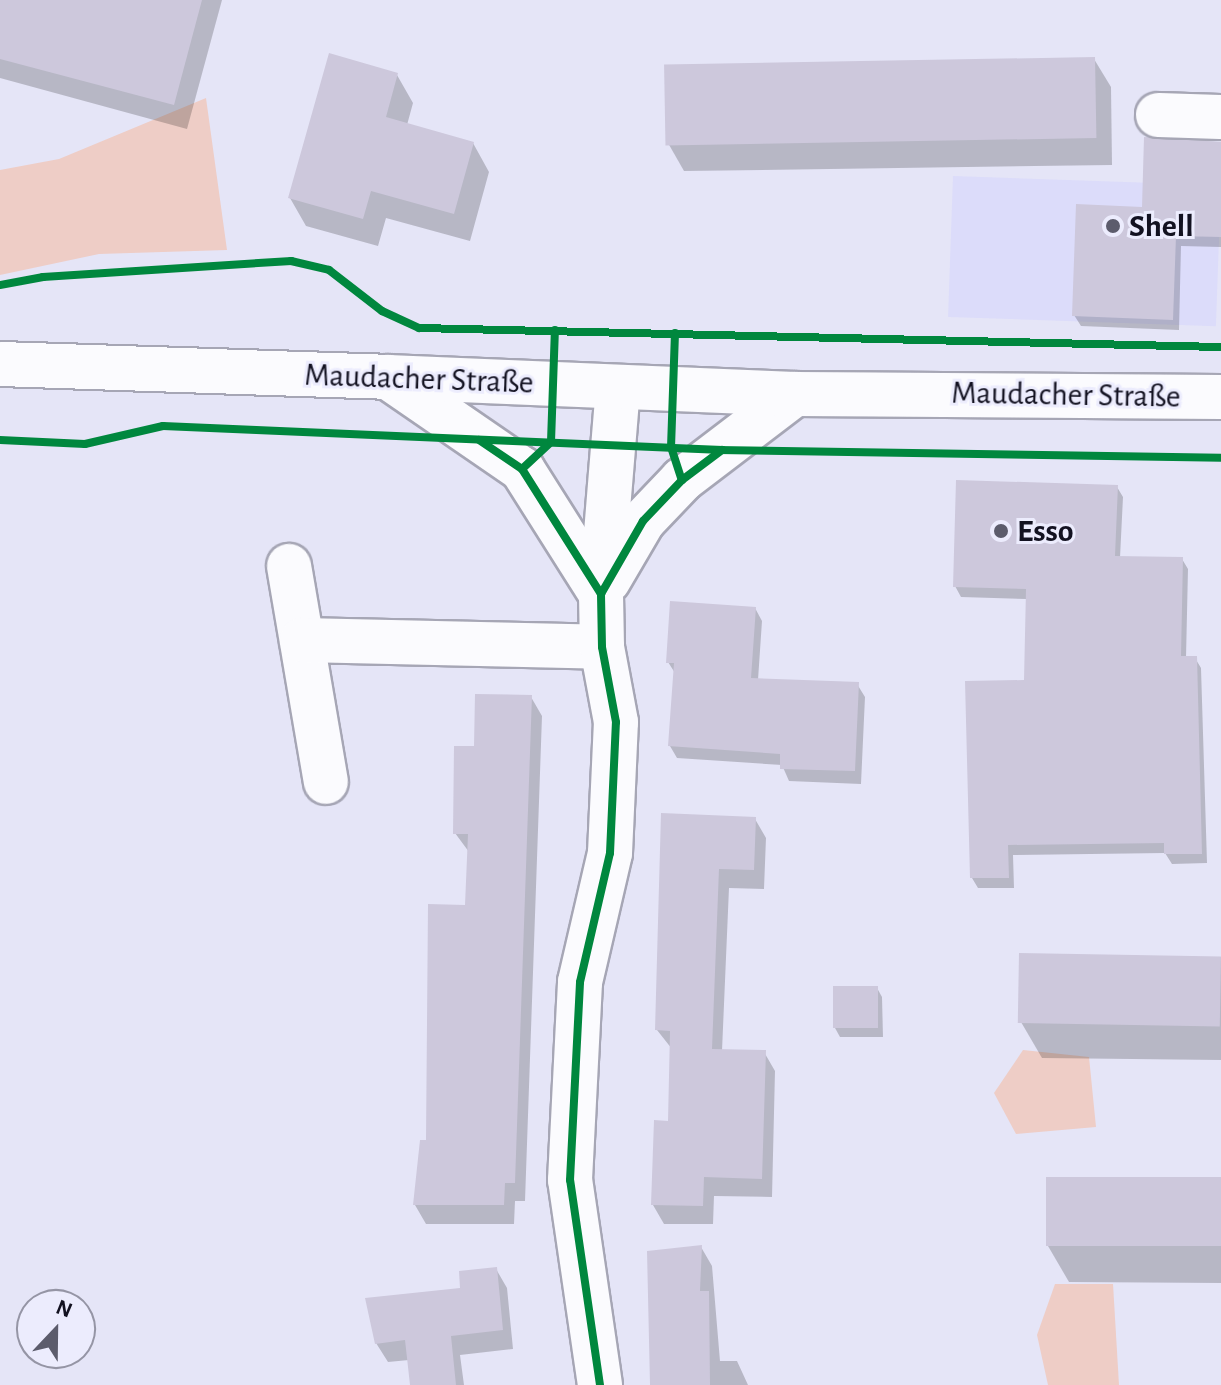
<!DOCTYPE html>
<html>
<head>
<meta charset="utf-8">
<style>
  body { margin:0 }
  #map { position:relative; width:1221px; height:1385px; overflow:hidden; background:#e5e5f7; font-family:"Alegreya Sans",sans-serif }
  div>[style] { position:absolute }
  .built>* { inset:0; background:#dcdcfa; transform-origin:0 0 }
  .green>* { inset:0; background:#eecdc6 }
  .shadow>* { inset:0; background:#0003 }
  .building>* { inset:0; background:#cdc8dc; transform-origin:0 0 }
  .roads { filter:drop-shadow(2px 0 #a6a6b5) drop-shadow(-2px 0 #a6a6b5) drop-shadow(0 2px #a6a6b5) drop-shadow(0 -2px #a6a6b5) }
  .minor>* { height:44px; margin:-22px; padding:0 22px; transform-origin:22px; border-radius:22px; background:#fbfbfe }
  .major>* { height:44px; margin:-22px; padding:0 22px; transform-origin:22px; border-radius:22px; background:#fbfbfe }
  .cycleway>* { height:8px; margin:-4px; padding:0 4px; transform-origin:4px; border-radius:4px; background:#00873e }
  .dots>* { width:22px; height:22px; translate:-50% -50%; box-sizing:border-box; border:4px solid #ececfd; border-radius:50% }
  span { translate:-50% -50%; white-space:nowrap; text-align:center; line-height:1.15; -webkit-text-stroke:6px #ececfd; paint-order:stroke }
  .poi-label { font-size:32px; color:#131221; font-weight:700 }
  .left { translate:0 -50%; text-align:left }
  .street-label { font-size:32px; color:#131221 }
  .north { position:absolute; left:16px; top:1289px; width:80px; height:80px; box-sizing:border-box; background:#ececfd; border:2px solid #9595a5; border-radius:50%; rotate:22deg; font-size:22px; font-weight:700; line-height:32px; text-align:center; color:#131221 }
  .north::after { content:''; display:block; margin:auto; width:28px; height:36px; background:#5c5c6c; clip-path:polygon(50% 0,100% 100%,50% 72%,0 100%) }
</style>
</head>
<body>
<div id="map">
  <div class="built">
    <div style="left:953px;top:176px;width:268px;height:141px;rotate:2deg"></div>
  </div>
  <div class="green">
    <div style="clip-path:polygon(206px 98px,227px 250px,99px 254px,0 275px,0 170px,59px 159px)"></div>
    <div style="clip-path:polygon(1023px 1050px,1089px 1057px,1096px 1127px,1016px 1134px,994px 1093px)"></div>
    <div style="clip-path:polygon(1055px 1284px,1113px 1284px,1119px 1385px,1048px 1385px,1037px 1335px)"></div>
  </div>
  <div class="shadow">
    <div style="clip-path:polygon(0 0,222px 0,187px 129px,0 78px)"></div>
    <div style="clip-path:polygon(1094px 59px,1111px 87px,1112px 165px,684px 171px,668px 143px)"></div>
    <div style="clip-path:polygon(397px 75px,413px 103px,407px 125px,473px 143px,489px 172px,470px 241px,386px 218px,378px 246px,306px 226px,290px 198px)"></div>
    <div style="clip-path:polygon(1146px 139px,1221px 142px,1221px 247px,1181px 246px,1179px 330px,1081px 326px,1074px 315px,1144px 209px)"></div>
    <div style="clip-path:polygon(1117px 487px,1123px 497px,1120px 558px,1182px 559px,1188px 569px,1186px 658px,1195px 658px,1201px 668px,1207px 863px,1172px 864px,1165px 853px,1013px 855px,1014px 888px,978px 888px,972px 878px,1026px 682px,1027px 599px,961px 597px,955px 586px)"></div>
    <div style="clip-path:polygon(755px 608px,762px 621px,758px 680px,857px 684px,865px 697px,861px 784px,789px 781px,782px 765px,677px 758px,670px 746px,675px 673px,668px 662px)"></div>
    <div style="clip-path:polygon(531px 697px,542px 716px,525px 1201px,515px 1201px,514px 1224px,426px 1224px,415px 1205px,466px 908px,469px 852px,455px 833px,476px 748px)"></div>
    <div style="clip-path:polygon(663px 815px,755px 819px,766px 838px,764px 889px,729px 888px,722px 1051px,764px 1052px,775px 1071px,772px 1197px,714px 1196px,713px 1224px,664px 1224px,653px 1205px,670px 1123px,672px 1049px,657px 1030px)"></div>
    <div style="clip-path:polygon(1221px 957px,1221px 1060px,1042px 1058px,1021px 1022px)"></div>
    <div style="clip-path:polygon(877px 988px,882px 997px,883px 1037px,840px 1037px,835px 1028px)"></div>
    <div style="clip-path:polygon(1221px 1180px,1221px 1283px,1069px 1282px,1048px 1246px)"></div>
    <div style="clip-path:polygon(701px 1247px,712px 1266px,720px 1361px,737px 1361px,748px 1385px,652px 1385px)"></div>
    <div style="clip-path:polygon(496px 1269px,507px 1288px,513px 1349px,460px 1355px,464px 1385px,412px 1385px,409px 1360px,388px 1362px,376px 1343px)"></div>
  </div>
  <div class="building">
    <div style="clip-path:polygon(0 0,202px 0,174px 105px,0 59px)"></div>
    <div style="clip-path:polygon(329px 53px,398px 73px,386px 117px,474px 142px,454px 214px,371px 191px,363px 219px,288px 198px)"></div>
    <div style="left:1095px;top:57px;width:81px;height:431px;rotate:89deg"></div>
    <div style="clip-path:polygon(1144px 137px,1221px 142px,1221px 237px,1176px 236px,1173px 320px,1072px 316px,1076px 204px,1142px 207px)"></div>
    <div style="clip-path:polygon(956px 480px,1118px 485px,1115px 556px,1183px 557px,1181px 656px,1197px 656px,1202px 854px,1164px 854px,1164px 843px,1008px 845px,1009px 878px,970px 878px,965px 681px,1024px 680px,1026px 589px,953px 587px)"></div>
    <div style="clip-path:polygon(670px 601px,756px 607px,751px 678px,859px 682px,855px 771px,780px 769px,780px 754px,668px 746px,674px 663px,666px 663px)"></div>
    <div style="clip-path:polygon(475px 694px,532px 695px,515px 1183px,505px 1183px,504px 1205px,413px 1205px,420px 1140px,426px 1140px,428px 904px,465px 905px,468px 834px,453px 834px,454px 746px,474px 746px)"></div>
    <div style="clip-path:polygon(661px 813px,756px 817px,754px 870px,719px 869px,712px 1049px,766px 1050px,762px 1179px,704px 1177px,703px 1206px,651px 1205px,654px 1120px,668px 1121px,670px 1031px,655px 1030px)"></div>
    <div style="left:1019px;top:953px;width:202px;height:70px;rotate:1deg"></div>
    <div style="left:833px;top:986px;width:45px;height:42px"></div>
    <div style="left:1046px;top:1177px;width:175px;height:69px"></div>
    <div style="clip-path:polygon(702px 1245px,700px 1291px,709px 1291px,710px 1385px,650px 1385px,647px 1251px)"></div>
    <div style="clip-path:polygon(497px 1267px,503px 1330px,451px 1336px,456px 1385px,410px 1385px,405px 1340px,375px 1344px,365px 1298px,460px 1288px,459px 1271px)"></div>
  </div>
  <div class="roads">
    <div class="minor">
      <div style="left:1158px;top:115px;width:63px;rotate:1.8deg"></div>
      <div style="left:0;top:364px;width:388px;rotate:1.9deg"></div>
      <div style="left:388px;top:377px;width:163px;rotate:34.5deg"></div>
      <div style="left:522px;top:469px;width:148px;rotate:57.7deg"></div>
      <div style="left:289px;top:566px;width:219px;rotate:80.3deg"></div>
      <div style="left:608px;top:581px;width:69px;rotate:-59.7deg"></div>
      <div style="left:643px;top:521px;width:57px;rotate:-46.4deg"></div>
      <div style="left:682px;top:480px;width:142px;rotate:-37.3deg"></div>
      <div style="left:302px;top:640px;width:300px;rotate:1.3deg"></div>
      <div style="left:600px;top:1385px;width:207px;rotate:-98.3deg"></div>
      <div style="left:570px;top:1180px;width:198px;rotate:-87.1deg"></div>
      <div style="left:580px;top:982px;width:132px;rotate:-76.9deg"></div>
      <div style="left:610px;top:853px;width:131px;rotate:-87.4deg"></div>
      <div style="left:616px;top:722px;width:76px;rotate:-100.6deg"></div>
      <div style="left:602px;top:647px;width:53px;rotate:-91.1deg"></div>
      <div style="left:601px;top:594px;width:207px;rotate:-85.3deg"></div>
    </div>
    <div class="major">
      <div style="left:388px;top:377px;width:407px;rotate:2.4deg"></div>
      <div style="left:795px;top:394px;width:426px;rotate:0.4deg"></div>
    </div>
  </div>
  <div class="cycleway">
    <div style="left:0;top:285px;width:44px;rotate:-10.5deg"></div>
    <div style="left:43px;top:277px;width:249px;rotate:-3.7deg"></div>
    <div style="left:291px;top:261px;width:39px;rotate:13deg"></div>
    <div style="left:329px;top:270px;width:67px;rotate:37.7deg"></div>
    <div style="left:382px;top:311px;width:41px;rotate:24.7deg"></div>
    <div style="left:419px;top:328px;width:802px;rotate:1.36deg"></div>
    <div style="left:675px;top:333px;width:114px;rotate:92deg"></div>
    <div style="left:671px;top:447px;width:35px;rotate:72deg"></div>
    <div style="left:0;top:440px;width:85px;rotate:2.7deg"></div>
    <div style="left:85px;top:444px;width:80px;rotate:-13deg"></div>
    <div style="left:163px;top:426px;width:560px;rotate:2.46deg"></div>
    <div style="left:722px;top:450px;width:499px;rotate:0.9deg"></div>
    <div style="left:479px;top:440px;width:52px;rotate:34deg"></div>
    <div style="left:522px;top:469px;width:148px;rotate:57.7deg"></div>
    <div style="left:522px;top:469px;width:40px;rotate:-43deg"></div>
    <div style="left:551px;top:442px;width:112px;rotate:-88deg"></div>
    <div style="left:600px;top:1385px;width:207px;rotate:-98.3deg"></div>
    <div style="left:570px;top:1180px;width:198px;rotate:-87.1deg"></div>
    <div style="left:580px;top:982px;width:132px;rotate:-76.9deg"></div>
    <div style="left:610px;top:853px;width:131px;rotate:-87.4deg"></div>
    <div style="left:616px;top:722px;width:76px;rotate:-100.6deg"></div>
    <div style="left:602px;top:647px;width:53px;rotate:-91.1deg"></div>
    <div style="left:601px;top:594px;width:84px;rotate:-60.1deg"></div>
    <div style="left:643px;top:521px;width:57px;rotate:-46.4deg"></div>
    <div style="left:682px;top:480px;width:50px;rotate:-36.9deg"></div>
  </div>
  <div class="dots">
    <div style="left:1113px;top:226px;background:#5c5c6c"></div>
    <div style="left:1001px;top:531px;background:#5c5c6c"></div>
  </div>
  <div class="poi-label">
    <span class="left" style="left:1129px;top:226px">Shell</span>
    <span class="left" style="left:1017px;top:531px">Esso</span>
  </div>
  <div class="street-label">
    <span style="left:419px;top:379px;rotate:2deg">Maudacher Straße</span>
    <span style="left:1066px;top:395px;rotate:1deg">Maudacher Straße</span>
  </div>
  <div class="north">N</div>
</div>
</body>
</html>
